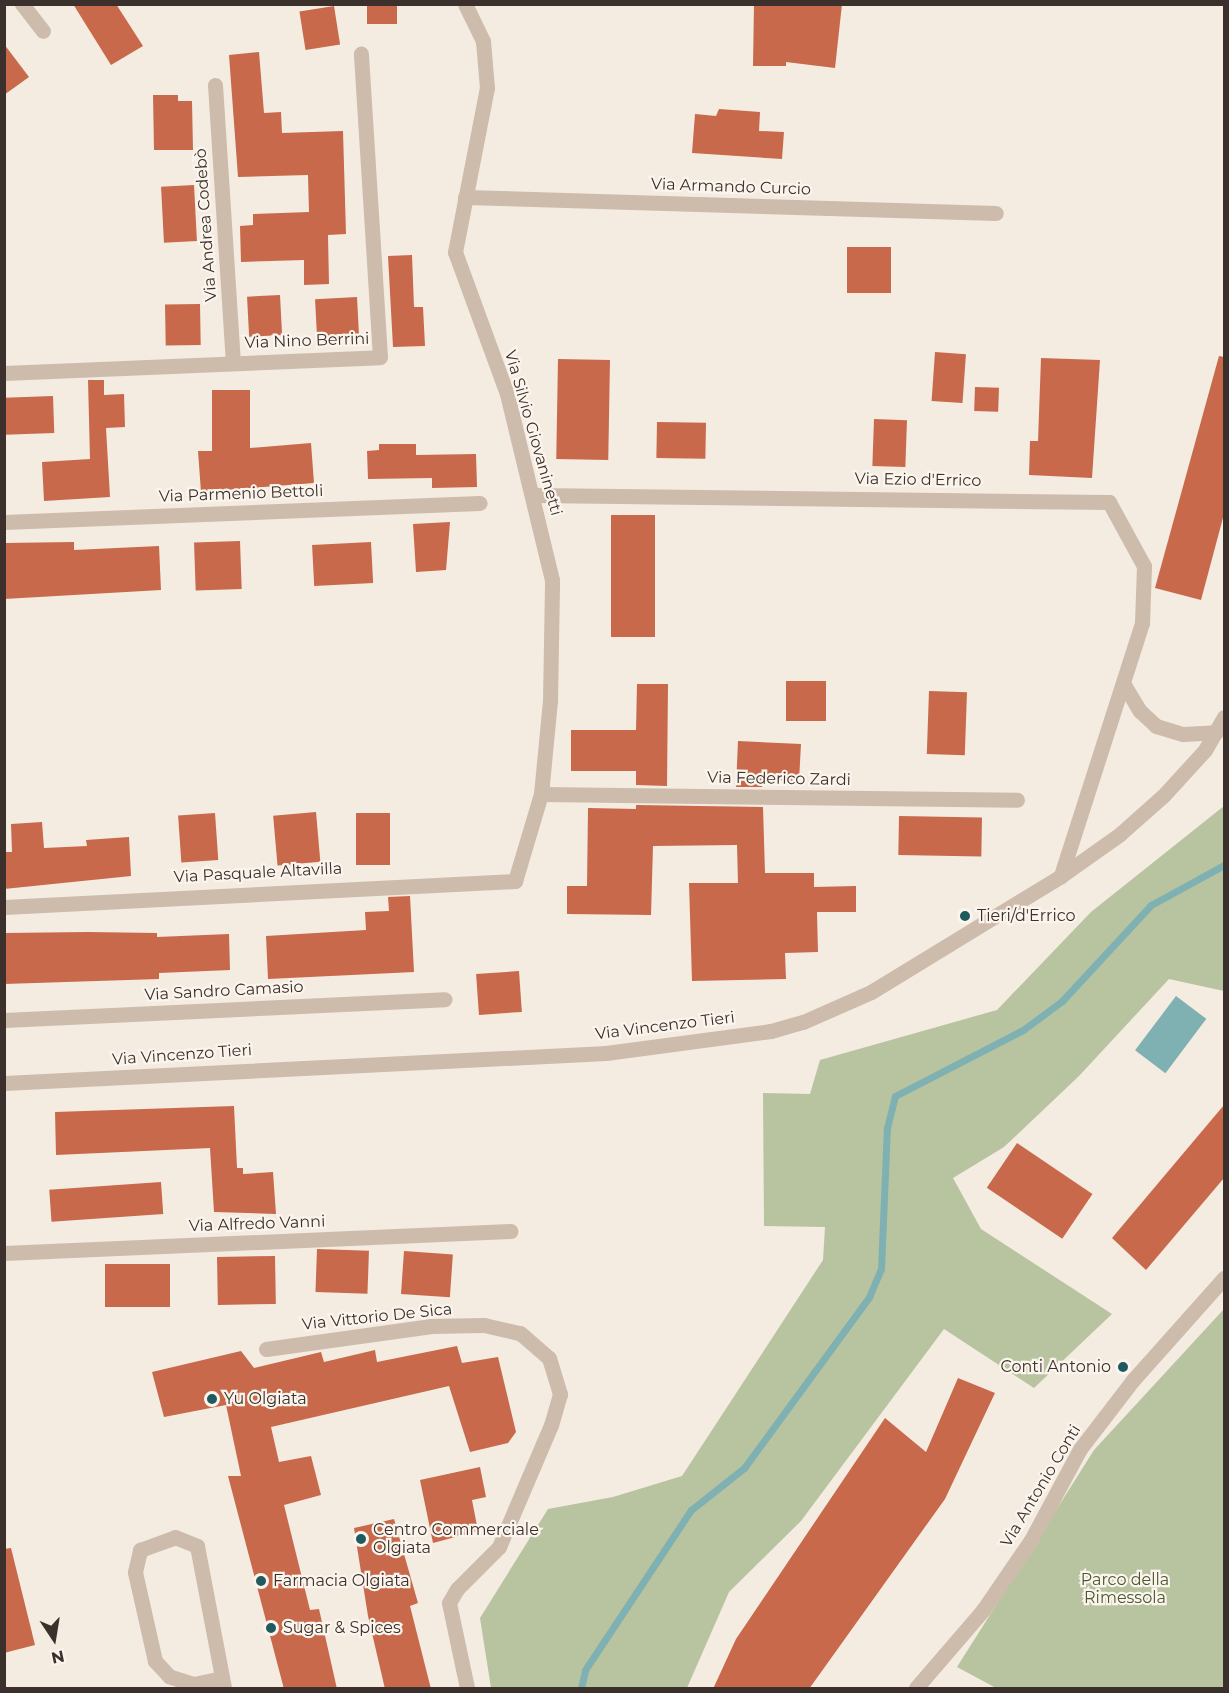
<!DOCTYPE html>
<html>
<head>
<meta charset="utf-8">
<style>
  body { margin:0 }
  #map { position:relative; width:1229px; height:1693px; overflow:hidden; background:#f4ebe1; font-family:Montserrat,sans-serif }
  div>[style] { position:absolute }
  .green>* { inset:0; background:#b8c4a0 }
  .water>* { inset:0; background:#7fb0b2; transform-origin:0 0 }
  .stream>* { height:7px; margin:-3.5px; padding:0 3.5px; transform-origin:3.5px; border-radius:3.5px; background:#7fb0b2 }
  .building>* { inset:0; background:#c8694b; transform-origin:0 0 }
  .minor>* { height:15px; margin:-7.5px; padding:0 7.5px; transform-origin:7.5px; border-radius:7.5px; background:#cdbbac }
  .dots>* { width:16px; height:16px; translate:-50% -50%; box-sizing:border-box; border:3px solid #fbf5ee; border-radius:50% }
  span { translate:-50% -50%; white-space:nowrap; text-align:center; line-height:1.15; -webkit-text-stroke:4.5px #fbf5ee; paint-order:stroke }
  .street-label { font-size:16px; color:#3b302b }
  .poi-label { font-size:16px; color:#3b302b }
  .left { translate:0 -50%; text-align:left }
  .right { translate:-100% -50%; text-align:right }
  .park-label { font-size:16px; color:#4a5a2e }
  .frame { position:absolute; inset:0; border:6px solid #3b302b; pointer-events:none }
  .north { position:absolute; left:24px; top:1609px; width:60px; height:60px; -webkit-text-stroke:4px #fbf5ee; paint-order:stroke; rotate:168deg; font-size:16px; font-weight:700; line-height:24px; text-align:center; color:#3b302b }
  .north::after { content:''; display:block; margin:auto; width:21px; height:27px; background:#3b302b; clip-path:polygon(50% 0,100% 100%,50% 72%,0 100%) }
</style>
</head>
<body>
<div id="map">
  <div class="green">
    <div style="clip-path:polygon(1224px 806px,1224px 991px,1169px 979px,1079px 1076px,1004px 1147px,953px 1178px,981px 1229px,1112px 1314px,1034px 1388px,944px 1329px,801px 1521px,729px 1592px,687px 1688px,491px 1688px,480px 1618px,548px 1509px,613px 1497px,682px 1476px,823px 1260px,825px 1227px,764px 1226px,763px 1093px,810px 1094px,820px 1060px,997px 1010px,1091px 912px)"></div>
    <div style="clip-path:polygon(1224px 1309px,1224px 1688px,996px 1688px,957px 1667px,1094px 1450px)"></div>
  </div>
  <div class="water">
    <div style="left:1176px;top:996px;width:38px;height:68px;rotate:37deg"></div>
  </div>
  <div class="stream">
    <div style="left:581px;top:1688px;width:18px;rotate:-77deg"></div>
    <div style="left:585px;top:1670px;width:192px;rotate:-56.5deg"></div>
    <div style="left:691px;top:1510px;width:68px;rotate:-38.4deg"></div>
    <div style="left:744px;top:1468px;width:212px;rotate:-53.8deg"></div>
    <div style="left:869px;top:1297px;width:30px;rotate:-67deg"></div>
    <div style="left:881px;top:1269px;width:141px;rotate:-87.6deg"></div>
    <div style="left:887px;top:1128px;width:33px;rotate:-76deg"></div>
    <div style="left:895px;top:1096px;width:144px;rotate:-27.3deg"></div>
    <div style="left:1023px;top:1030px;width:49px;rotate:-36.6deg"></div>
    <div style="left:1062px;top:1001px;width:131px;rotate:-47.2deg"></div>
    <div style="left:1151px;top:905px;width:83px;rotate:-28.7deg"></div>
  </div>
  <div class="building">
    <div style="clip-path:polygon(73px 4px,116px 4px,143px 46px,111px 65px)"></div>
    <div style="left:367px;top:4px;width:30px;height:20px"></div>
    <div style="clip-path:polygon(754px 4px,842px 4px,835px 68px,786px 62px,786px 66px,753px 66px)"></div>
    <div style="left:334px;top:6px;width:39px;height:35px;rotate:81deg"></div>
    <div style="clip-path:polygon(4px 44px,29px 77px,4px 95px)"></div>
    <div style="clip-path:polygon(259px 52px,264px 113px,281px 112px,282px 133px,343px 131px,346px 234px,328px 235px,329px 284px,304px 285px,304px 260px,241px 262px,240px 226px,253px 225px,253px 214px,309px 212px,308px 175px,238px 177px,229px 55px)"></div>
    <div style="clip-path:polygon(153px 95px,178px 95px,178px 101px,192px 101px,193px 150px,154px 150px)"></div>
    <div style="clip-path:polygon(719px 109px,760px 112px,759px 131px,784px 132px,782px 159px,692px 153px,695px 114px,716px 116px)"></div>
    <div style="left:194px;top:185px;width:56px;height:33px;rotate:87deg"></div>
    <div style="left:847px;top:247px;width:44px;height:46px"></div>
    <div style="clip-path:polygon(412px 255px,414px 307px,423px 307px,425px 346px,393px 347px,388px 256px)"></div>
    <div style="left:280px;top:295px;width:40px;height:33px;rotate:87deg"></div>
    <div style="left:357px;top:297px;width:38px;height:42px;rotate:87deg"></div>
    <div style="left:200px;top:304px;width:41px;height:35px;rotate:89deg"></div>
    <div style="left:935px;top:352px;width:31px;height:49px;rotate:4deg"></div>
    <div style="clip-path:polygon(1219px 356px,1224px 357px,1224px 514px,1201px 600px,1155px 588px)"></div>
    <div style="clip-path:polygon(1041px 358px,1100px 360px,1092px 478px,1029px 475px,1030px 441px,1038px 441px)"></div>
    <div style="left:558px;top:359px;width:52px;height:100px;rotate:1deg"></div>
    <div style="clip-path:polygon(88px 380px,104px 380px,104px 395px,124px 394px,125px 427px,106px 428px,110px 497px,44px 501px,42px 462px,90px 459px)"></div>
    <div style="left:975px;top:387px;width:24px;height:24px;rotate:2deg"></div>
    <div style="clip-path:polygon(212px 390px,250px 390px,250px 448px,311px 443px,314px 483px,201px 492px,198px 451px,212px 451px)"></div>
    <div style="left:53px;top:396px;width:37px;height:49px;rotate:88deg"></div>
    <div style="left:874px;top:419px;width:33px;height:47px;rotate:2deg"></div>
    <div style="left:657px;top:422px;width:49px;height:36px;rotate:1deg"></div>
    <div style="clip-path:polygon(379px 444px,416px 444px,416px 455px,476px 454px,477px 487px,432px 488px,432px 478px,368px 479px,367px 451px,379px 450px)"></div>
    <div style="left:611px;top:515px;width:44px;height:122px"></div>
    <div style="clip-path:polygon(450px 522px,446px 570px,416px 572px,413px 524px)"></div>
    <div style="left:240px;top:541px;width:48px;height:46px;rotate:88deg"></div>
    <div style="clip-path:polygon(74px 542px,74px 550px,159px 546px,161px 590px,4px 599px,4px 543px)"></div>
    <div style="left:371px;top:542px;width:41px;height:59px;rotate:87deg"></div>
    <div style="left:786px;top:681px;width:40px;height:40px"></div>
    <div style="clip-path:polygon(637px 684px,668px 684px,667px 786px,636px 785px,636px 771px,571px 771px,571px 730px,636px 730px)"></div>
    <div style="left:929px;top:691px;width:38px;height:63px;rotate:2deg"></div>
    <div style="clip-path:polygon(738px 741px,801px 744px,799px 781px,762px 780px,762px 787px,736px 787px)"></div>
    <div style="clip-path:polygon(636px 805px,763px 807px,765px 873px,814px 873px,814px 887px,856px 886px,856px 912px,817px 912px,818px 952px,785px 953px,786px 979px,692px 981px,689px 883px,738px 883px,737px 845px,653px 846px,651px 915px,567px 914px,567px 886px,587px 886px,588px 808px,636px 809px)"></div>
    <div style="left:316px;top:812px;width:50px;height:43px;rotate:85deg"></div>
    <div style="left:215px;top:813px;width:47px;height:37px;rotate:86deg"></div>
    <div style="left:356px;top:813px;width:34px;height:52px"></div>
    <div style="left:899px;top:816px;width:83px;height:39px;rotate:1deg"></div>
    <div style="clip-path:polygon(42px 822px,44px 848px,87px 846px,86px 840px,129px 837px,131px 876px,4px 889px,4px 852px,12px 852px,11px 824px)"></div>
    <div style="clip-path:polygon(410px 896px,414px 972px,268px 979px,266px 936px,366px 930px,365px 912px,389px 911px,388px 897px)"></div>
    <div style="clip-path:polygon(88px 932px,157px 933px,157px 937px,229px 934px,230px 970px,159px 973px,159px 979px,4px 984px,4px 933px)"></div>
    <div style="left:519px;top:971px;width:41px;height:43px;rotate:86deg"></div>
    <div style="clip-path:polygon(1224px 1105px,1224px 1178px,1146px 1270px,1112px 1238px)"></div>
    <div style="clip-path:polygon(234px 1106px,237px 1168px,243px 1168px,243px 1174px,273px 1172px,276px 1214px,214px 1212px,210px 1148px,56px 1155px,55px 1112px)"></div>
    <div style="left:1017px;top:1143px;width:91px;height:54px;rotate:34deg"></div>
    <div style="left:161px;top:1182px;width:32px;height:112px;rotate:86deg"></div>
    <div style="left:317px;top:1249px;width:52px;height:43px;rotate:2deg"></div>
    <div style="left:404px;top:1251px;width:49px;height:43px;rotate:4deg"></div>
    <div style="left:275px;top:1256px;width:48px;height:58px;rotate:89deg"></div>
    <div style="left:105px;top:1264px;width:65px;height:43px"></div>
    <div style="clip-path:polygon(457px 1346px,462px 1363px,498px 1357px,516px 1432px,508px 1443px,470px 1452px,449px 1386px,271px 1427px,279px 1462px,311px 1456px,321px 1495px,284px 1505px,310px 1610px,319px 1609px,337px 1689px,284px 1689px,228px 1476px,241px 1476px,226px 1405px,164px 1417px,152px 1372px,241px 1351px,254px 1368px,321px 1352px,324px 1362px,375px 1350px,377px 1362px)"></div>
    <div style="clip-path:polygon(958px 1378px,995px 1393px,945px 1499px,809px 1689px,713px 1689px,736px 1639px,885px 1418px,926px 1452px)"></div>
    <div style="clip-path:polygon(480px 1467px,486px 1497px,472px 1500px,478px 1531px,433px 1543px,420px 1480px)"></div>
    <div style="clip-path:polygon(394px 1519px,418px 1603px,410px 1606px,431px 1689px,385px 1689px,368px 1616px,354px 1528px)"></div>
    <div style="clip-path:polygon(11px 1548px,35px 1645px,4px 1653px,4px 1549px)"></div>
  </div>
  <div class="minor">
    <div style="left:22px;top:4px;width:34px;rotate:52deg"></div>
    <div style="left:215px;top:85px;width:278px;rotate:86.3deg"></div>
    <div style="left:465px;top:197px;width:531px;rotate:1.73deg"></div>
    <div style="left:4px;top:373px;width:376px;rotate:-2.4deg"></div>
    <div style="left:380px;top:357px;width:304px;rotate:-93.6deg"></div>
    <div style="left:534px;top:495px;width:575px;rotate:0.7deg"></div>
    <div style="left:1109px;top:502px;width:73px;rotate:61.3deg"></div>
    <div style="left:1144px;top:566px;width:57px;rotate:92deg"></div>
    <div style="left:1142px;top:623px;width:266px;rotate:107.8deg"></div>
    <div style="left:4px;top:522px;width:476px;rotate:-2.3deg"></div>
    <div style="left:1123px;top:683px;width:33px;rotate:59deg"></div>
    <div style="left:1140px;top:711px;width:22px;rotate:43deg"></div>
    <div style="left:1156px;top:726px;width:28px;rotate:17deg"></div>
    <div style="left:1183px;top:734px;width:33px;rotate:-3deg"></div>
    <div style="left:541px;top:794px;width:476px;rotate:0.7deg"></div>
    <div style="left:4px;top:907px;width:512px;rotate:-2.91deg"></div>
    <div style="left:515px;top:881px;width:91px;rotate:-73.4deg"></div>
    <div style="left:541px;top:794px;width:94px;rotate:-84.5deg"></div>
    <div style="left:550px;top:700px;width:120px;rotate:-89deg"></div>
    <div style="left:552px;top:580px;width:191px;rotate:-103.6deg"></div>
    <div style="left:507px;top:394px;width:151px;rotate:-110.1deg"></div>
    <div style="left:455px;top:252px;width:167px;rotate:-79deg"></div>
    <div style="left:487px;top:88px;width:47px;rotate:-94.9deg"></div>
    <div style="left:483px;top:41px;width:41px;rotate:-115.9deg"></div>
    <div style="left:4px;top:1020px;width:441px;rotate:-2.7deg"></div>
    <div style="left:4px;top:1083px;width:603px;rotate:-2.85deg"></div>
    <div style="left:606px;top:1053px;width:166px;rotate:-7.6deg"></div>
    <div style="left:771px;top:1031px;width:33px;rotate:-16deg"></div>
    <div style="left:803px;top:1022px;width:74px;rotate:-23.8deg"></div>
    <div style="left:871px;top:992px;width:223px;rotate:-31.4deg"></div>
    <div style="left:1061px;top:876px;width:72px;rotate:-35.4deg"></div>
    <div style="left:1120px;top:834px;width:57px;rotate:-41.5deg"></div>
    <div style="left:1163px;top:796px;width:62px;rotate:-47.6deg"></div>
    <div style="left:1205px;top:750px;width:38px;rotate:-60deg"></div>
    <div style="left:4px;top:1253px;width:507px;rotate:-2.48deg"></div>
    <div style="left:266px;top:1349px;width:167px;rotate:-7.9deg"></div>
    <div style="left:431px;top:1326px;width:53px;rotate:-1.1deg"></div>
    <div style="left:484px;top:1325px;width:37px;rotate:13deg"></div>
    <div style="left:520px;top:1333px;width:38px;rotate:41deg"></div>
    <div style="left:549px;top:1358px;width:38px;rotate:73deg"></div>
    <div style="left:560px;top:1394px;width:32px;rotate:106deg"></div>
    <div style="left:551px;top:1425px;width:133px;rotate:113.1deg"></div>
    <div style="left:499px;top:1547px;width:59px;rotate:135deg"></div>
    <div style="left:457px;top:1589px;width:16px;rotate:120deg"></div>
    <div style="left:449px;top:1603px;width:87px;rotate:78deg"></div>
    <div style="left:222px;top:1678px;width:30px;rotate:168deg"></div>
    <div style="left:193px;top:1684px;width:25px;rotate:-162deg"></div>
    <div style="left:169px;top:1676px;width:21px;rotate:-133deg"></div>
    <div style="left:155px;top:1661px;width:91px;rotate:-102.7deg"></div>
    <div style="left:135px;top:1572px;width:23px;rotate:-77deg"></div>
    <div style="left:140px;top:1550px;width:37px;rotate:-20deg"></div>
    <div style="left:175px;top:1537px;width:24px;rotate:22deg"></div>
    <div style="left:197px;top:1546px;width:145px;rotate:79.2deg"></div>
    <div style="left:916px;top:1688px;width:103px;rotate:-49.3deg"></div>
    <div style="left:983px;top:1610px;width:85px;rotate:-55.6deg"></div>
    <div style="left:1031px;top:1540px;width:103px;rotate:-61.7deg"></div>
    <div style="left:1080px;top:1449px;width:87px;rotate:-52.5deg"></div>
    <div style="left:1133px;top:1380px;width:137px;rotate:-48.3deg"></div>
  </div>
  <div class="dots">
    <div style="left:965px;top:916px;background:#1f5a5e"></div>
    <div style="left:1123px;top:1367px;background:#1f5a5e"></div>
    <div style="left:212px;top:1399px;background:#1f5a5e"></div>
    <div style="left:361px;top:1539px;background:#1f5a5e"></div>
    <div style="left:261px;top:1581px;background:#1f5a5e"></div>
    <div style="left:271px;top:1628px;background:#1f5a5e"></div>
  </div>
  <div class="street-label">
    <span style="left:731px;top:187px;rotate:2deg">Via Armando Curcio</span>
    <span style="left:206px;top:225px;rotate:-94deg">Via Andrea Codebò</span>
    <span style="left:307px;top:341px;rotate:-2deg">Via Nino Berrini</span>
    <span style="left:533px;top:433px;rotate:74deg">Via Silvio Giovaninetti</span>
    <span style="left:918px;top:480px;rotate:1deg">Via Ezio d'Errico</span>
    <span style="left:241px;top:494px;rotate:-2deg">Via Parmenio Bettoli</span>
    <span style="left:779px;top:779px;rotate:1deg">Via Federico Zardi</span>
    <span style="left:258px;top:873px;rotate:-3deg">Via Pasquale Altavilla</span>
    <span style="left:224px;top:991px;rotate:-3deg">Via Sandro Camasio</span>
    <span style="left:665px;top:1026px;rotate:-7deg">Via Vincenzo Tieri</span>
    <span style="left:182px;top:1055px;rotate:-4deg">Via Vincenzo Tieri</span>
    <span style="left:257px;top:1224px;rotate:-2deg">Via Alfredo Vanni</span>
    <span style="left:377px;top:1317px;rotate:-6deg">Via Vittorio De Sica</span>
    <span style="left:1041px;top:1486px;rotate:-59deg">Via Antonio Conti</span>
  </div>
  <div class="poi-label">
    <span class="left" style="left:977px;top:916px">Tieri/d'Errico</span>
    <span class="right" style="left:1111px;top:1367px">Conti Antonio</span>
    <span class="left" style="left:224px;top:1399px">Yu Olgiata</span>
    <span class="left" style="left:373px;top:1539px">Centro Commerciale<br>Olgiata</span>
    <span class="left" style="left:273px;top:1581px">Farmacia Olgiata</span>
    <span class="left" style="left:283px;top:1628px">Sugar &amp; Spices</span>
  </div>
  <div class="park-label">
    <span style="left:1125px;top:1589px">Parco della<br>Rimessola</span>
  </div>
  <div class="frame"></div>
  <div class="north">N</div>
</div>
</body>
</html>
